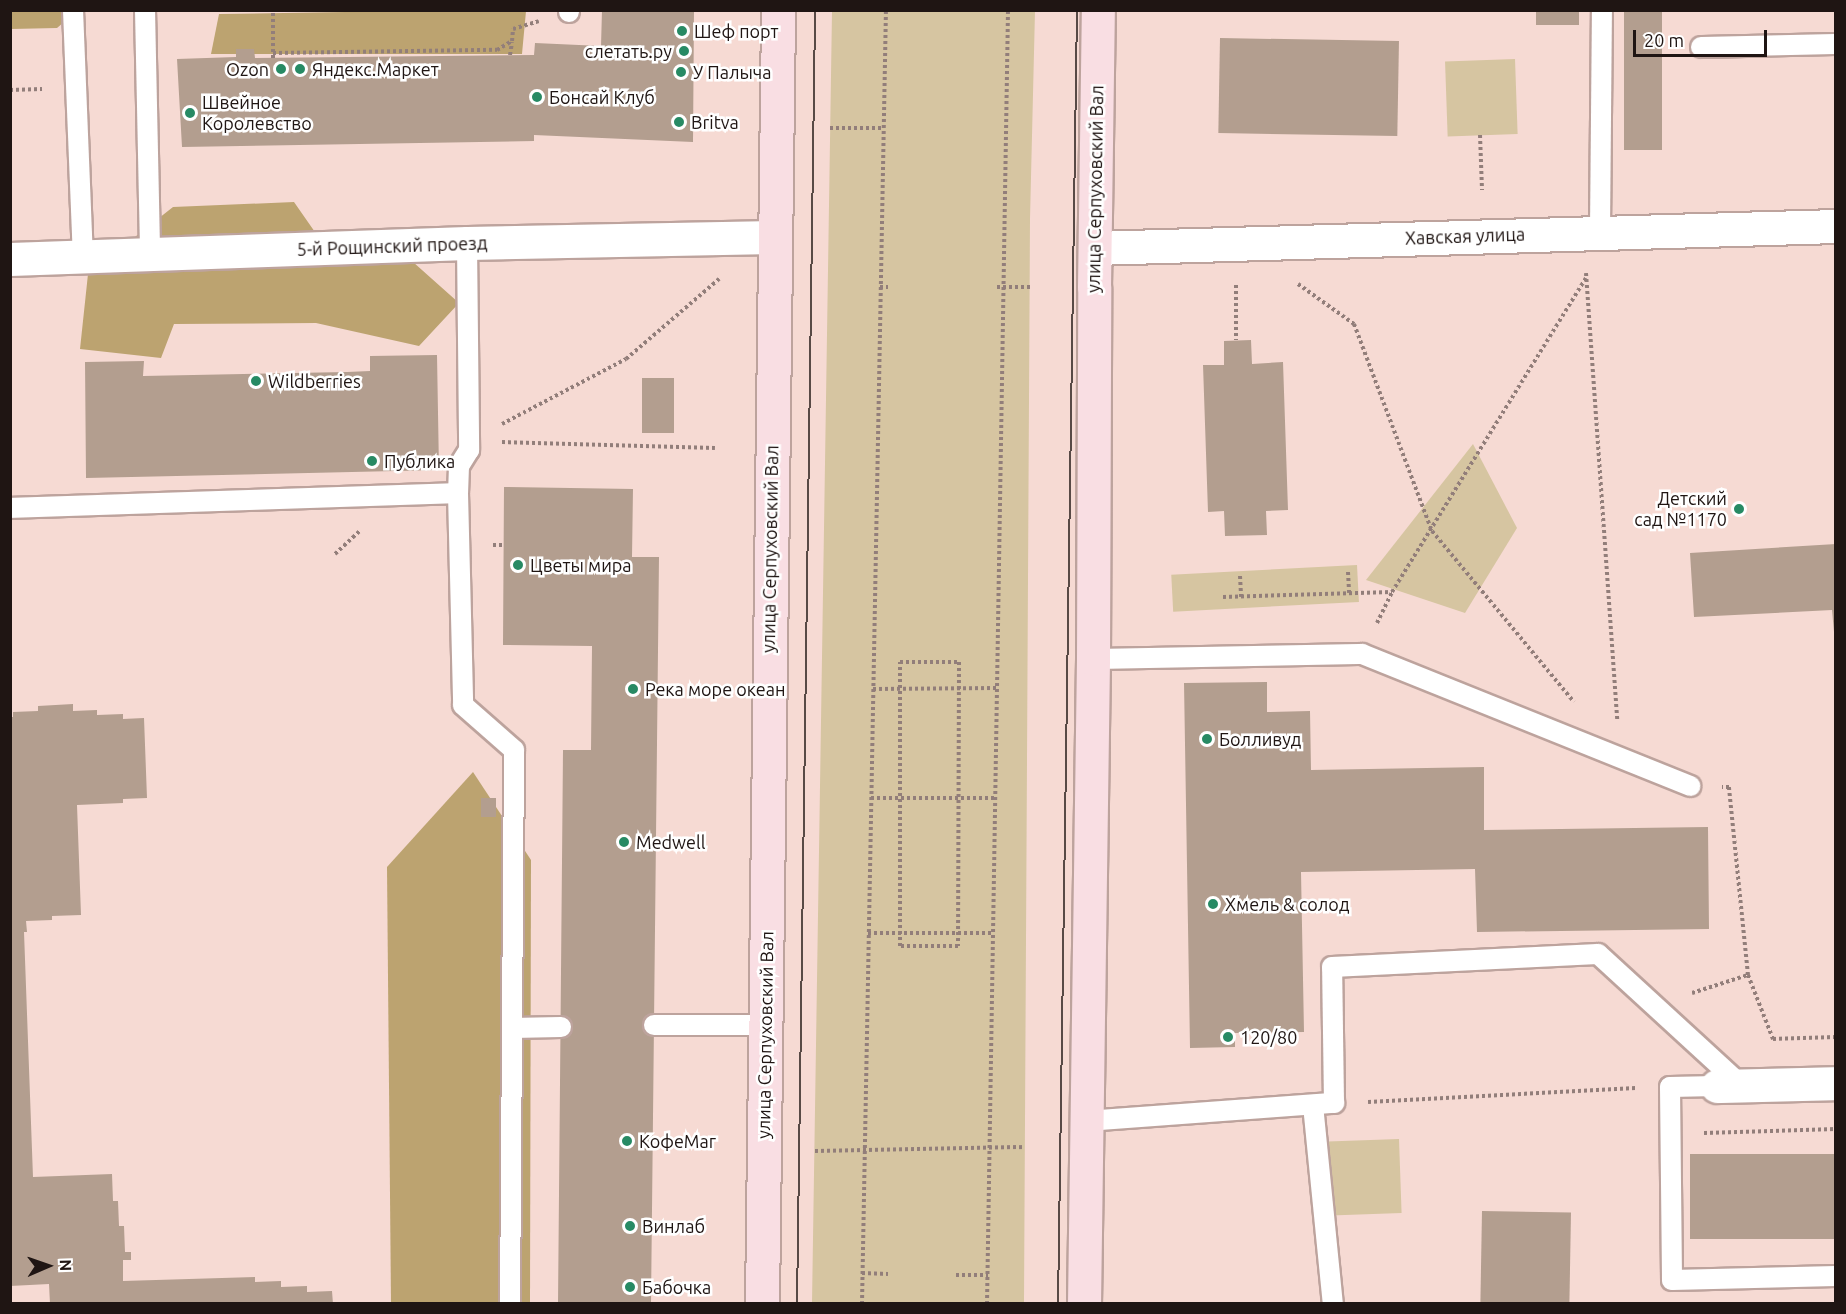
<!DOCTYPE html>
<html>
<head>
<meta charset="utf-8">
<style>
  body { margin:0 }
  #map { position:relative; width:1846px; height:1314px; overflow:hidden; background:#f6dad3; font-family:Ubuntu,sans-serif }
  div>[style] { position:absolute }
  .green>* { inset:0; background:#d6c5a1; transform-origin:0 0 }
  .forest>* { inset:0; background:#bca370 }
  .building>* { inset:0; background:#b39e8f; transform-origin:0 0 }
  .path>* { height:4px; margin-top:-2px; transform-origin:0; background:repeating-linear-gradient(90deg,#927e7a 0 3px,transparent 0 6px) }
  .roads { filter:drop-shadow(2px 0 #bda39d) drop-shadow(-2px 0 #bda39d) drop-shadow(0 2px #bda39d) drop-shadow(0 -2px #bda39d) }
  .lane>* { height:20px; margin:-10px; padding:0 10px; transform-origin:10px; border-radius:10px; background:#fff }
  .street>* { height:33px; margin:-16.5px; padding:0 16.5px; transform-origin:16.5px; border-radius:16.5px; background:#fff }
  .secondary>* { height:33px; margin:-16.5px; padding:0 16.5px; transform-origin:16.5px; border-radius:16.5px; background:#f9dee3 }
  .tram>* { height:1.5px; margin:-0.75px; padding:0 0.75px; transform-origin:0.75px; border-radius:0.75px; background:#584a46 }
  .dots>* { width:16px; height:16px; translate:-50% -50%; box-sizing:border-box; border:3px solid #fff; border-radius:50% }
  span { translate:-50% -50%; white-space:nowrap; text-align:center; line-height:1.15; -webkit-text-stroke:5px #fff; paint-order:stroke }
  .poi-label { font-size:18px; color:#1f1513 }
  .left { translate:0 -50%; text-align:left }
  .right { translate:-100% -50%; text-align:right }
  .street-label { font-size:18px; color:#1f1513 }
  .frame { position:absolute; inset:0; border:12px solid #1f1513; pointer-events:none }
  .north { position:absolute; left:18px; top:1236px; width:60px; height:60px; -webkit-text-stroke:4px #fff; paint-order:stroke; rotate:88deg; font-size:16px; font-weight:700; line-height:24px; text-align:center; color:#1f1513 }
  .north::after { content:''; display:block; margin:auto; width:21px; height:27px; background:#1f1513; clip-path:polygon(50% 0,100% 100%,50% 72%,0 100%) }
  .scale { position:absolute; left:1633px; top:30px; width:134px; height:27px; box-sizing:border-box; border:3px solid #1f1513; border-top:0; padding-left:8px; font-size:18px; line-height:21px; white-space:nowrap; color:#1f1513; -webkit-text-stroke:4px #fff; paint-order:stroke }
</style>
</head>
<body>
<div id="map">
  <div class="green">
    <div style="clip-path:polygon(832px 11px,1035px 11px,1030px 219px,1024px 1303px,812px 1303px)"></div>
    <div style="left:1515px;top:59px;width:75px;height:70px;rotate:88deg"></div>
    <div style="clip-path:polygon(1473px 444px,1517px 528px,1465px 613px,1366px 580px)"></div>
    <div style="left:1357px;top:565px;width:37px;height:186px;rotate:87deg"></div>
    <div style="left:1399px;top:1139px;width:74px;height:71px;rotate:88deg"></div>
  </div>
  <div class="forest">
    <div style="clip-path:polygon(10px 11px,77px 11px,57px 28px,11px 29px)"></div>
    <div style="clip-path:polygon(405px 11px,526px 11px,522px 54px,211px 54px,219px 14px)"></div>
    <div style="clip-path:polygon(294px 202px,317px 235px,413px 262px,459px 303px,419px 346px,316px 323px,174px 324px,161px 358px,80px 349px,88px 274px,173px 207px)"></div>
    <div style="clip-path:polygon(473px 772px,531px 860px,530px 1303px,391px 1303px,387px 867px)"></div>
  </div>
  <div class="building">
    <div style="clip-path:polygon(602px 10px,694px 10px,693px 142px,534px 135px,534px 141px,182px 147px,177px 59px,236px 57px,236px 49px,254px 49px,255px 58px,534px 55px,535px 43px,601px 46px)"></div>
    <div style="left:1536px;top:10px;width:43px;height:15px"></div>
    <div style="left:1624px;top:10px;width:38px;height:140px"></div>
    <div style="left:1220px;top:38px;width:179px;height:95px;rotate:1deg"></div>
    <div style="clip-path:polygon(1251px 340px,1252px 364px,1283px 362px,1288px 510px,1266px 511px,1267px 535px,1225px 536px,1224px 511px,1208px 512px,1203px 365px,1224px 365px,1224px 341px)"></div>
    <div style="clip-path:polygon(437px 355px,439px 470px,86px 478px,85px 362px,144px 361px,143px 376px,347px 372px,370px 371px,370px 356px)"></div>
    <div style="left:642px;top:378px;width:32px;height:55px"></div>
    <div style="clip-path:polygon(504px 487px,633px 489px,632px 557px,659px 557px,651px 1304px,558px 1304px,563px 750px,591px 750px,592px 646px,503px 645px)"></div>
    <div style="clip-path:polygon(1836px 544px,1836px 654px,1832px 610px,1694px 617px,1690px 553px)"></div>
    <div style="clip-path:polygon(1267px 682px,1267px 712px,1310px 711px,1311px 770px,1484px 767px,1484px 830px,1708px 827px,1709px 929px,1477px 932px,1475px 869px,1301px 872px,1304px 1032px,1235px 1033px,1235px 1047px,1190px 1048px,1184px 683px)"></div>
    <div style="clip-path:polygon(73px 704px,73px 711px,97px 710px,97px 715px,123px 714px,123px 719px,144px 718px,147px 798px,123px 799px,123px 803px,77px 805px,81px 915px,52px 916px,52px 920px,26px 921px,27px 932px,24px 932px,33px 1177px,112px 1174px,113px 1201px,118px 1201px,119px 1226px,124px 1226px,125px 1252px,131px 1252px,131px 1260px,123px 1260px,123px 1281px,255px 1277px,255px 1282px,281px 1281px,281px 1287px,307px 1286px,307px 1292px,332px 1291px,333px 1304px,50px 1304px,49px 1284px,10px 1286px,10px 717px,13px 717px,13px 712px,38px 711px,38px 706px)"></div>
    <div style="left:481px;top:798px;width:15px;height:19px"></div>
    <div style="left:1836px;top:1154px;width:85px;height:146px;rotate:90deg"></div>
    <div style="left:1482px;top:1211px;width:89px;height:92px;rotate:1deg"></div>
  </div>
  <div class="path">
    <div style="left:273px;top:53px;width:224px;rotate:-0.8deg"></div>
    <div style="left:497px;top:50px;width:17px;rotate:-31deg"></div>
    <div style="left:512px;top:41px;width:12px;rotate:-85deg"></div>
    <div style="left:513px;top:29px;width:27px;rotate:-17deg"></div>
    <div style="left:510px;top:55px;width:13px;rotate:-81deg"></div>
    <div style="left:273px;top:58px;width:48px;rotate:-90deg"></div>
    <div style="left:10px;top:90px;width:32px;rotate:-2deg"></div>
    <div style="left:830px;top:128px;width:54px"></div>
    <div style="left:1480px;top:135px;width:55px;rotate:87.9deg"></div>
    <div style="left:1586px;top:273px;width:448px;rotate:86deg"></div>
    <div style="left:1298px;top:284px;width:69px;rotate:35.5deg"></div>
    <div style="left:1354px;top:324px;width:221px;rotate:69.4deg"></div>
    <div style="left:1432px;top:531px;width:222px;rotate:50.3deg"></div>
    <div style="left:1236px;top:285px;width:55px;rotate:90deg"></div>
    <div style="left:880px;top:287px;width:8px"></div>
    <div style="left:997px;top:287px;width:33px"></div>
    <div style="left:502px;top:424px;width:140px;rotate:-27.7deg"></div>
    <div style="left:626px;top:359px;width:123px;rotate:-40.7deg"></div>
    <div style="left:502px;top:442px;width:213px;rotate:1.6deg"></div>
    <div style="left:493px;top:545px;width:11px"></div>
    <div style="left:335px;top:554px;width:35px;rotate:-43deg"></div>
    <div style="left:1348px;top:572px;width:21px;rotate:87deg"></div>
    <div style="left:1240px;top:576px;width:21px;rotate:87deg"></div>
    <div style="left:1223px;top:597px;width:169px;rotate:-1.7deg"></div>
    <div style="left:1377px;top:623px;width:34px;rotate:-64deg"></div>
    <div style="left:1392px;top:592px;width:369px;rotate:-58.3deg"></div>
    <div style="left:900px;top:662px;width:59px"></div>
    <div style="left:959px;top:662px;width:284px;rotate:90.2deg"></div>
    <div style="left:958px;top:946px;width:58px;rotate:180deg"></div>
    <div style="left:900px;top:946px;width:284px;rotate:-90deg"></div>
    <div style="left:873px;top:689px;width:124px;rotate:-0.5deg"></div>
    <div style="left:871px;top:798px;width:124px"></div>
    <div style="left:868px;top:933px;width:125px"></div>
    <div style="left:1748px;top:975px;width:69px;rotate:68.7deg"></div>
    <div style="left:1773px;top:1039px;width:63px;rotate:-1.8deg"></div>
    <div style="left:1692px;top:993px;width:59px;rotate:-17.8deg"></div>
    <div style="left:1748px;top:975px;width:189px;rotate:-95.8deg"></div>
    <div style="left:1729px;top:787px;width:7px;rotate:180deg"></div>
    <div style="left:1368px;top:1102px;width:268px;rotate:-3deg"></div>
    <div style="left:1704px;top:1133px;width:132px;rotate:-1.7deg"></div>
    <div style="left:815px;top:1151px;width:210px;rotate:-1.1deg"></div>
    <div style="left:862px;top:1273px;width:26px;rotate:2deg"></div>
    <div style="left:956px;top:1275px;width:32px"></div>
    <div style="left:862px;top:1304px;width:1294px;rotate:-88.94deg"></div>
    <div style="left:987px;top:1304px;width:1294px;rotate:-89.07deg"></div>
  </div>
  <div class="roads">
    <div class="lane">
      <div style="left:73px;top:10px;width:247px;rotate:87.7deg"></div>
      <div style="left:145px;top:10px;width:245px;rotate:88.8deg"></div>
      <div style="left:569px;top:12px;width:2px;rotate:-90deg"></div>
      <div style="left:1701px;top:47px;width:135px;rotate:-1.3deg"></div>
      <div style="left:1600px;top:232px;width:222px;rotate:-89.5deg"></div>
      <div style="left:467px;top:243px;width:207px;rotate:89.4deg"></div>
      <div style="left:469px;top:450px;width:19px;rotate:122deg"></div>
      <div style="left:459px;top:466px;width:27px;rotate:92deg"></div>
      <div style="left:458px;top:493px;width:212px;rotate:88.6deg"></div>
      <div style="left:463px;top:705px;width:68px;rotate:41.4deg"></div>
      <div style="left:514px;top:750px;width:554px;rotate:90.41deg"></div>
      <div style="left:10px;top:508px;width:448px;rotate:-1.9deg"></div>
      <div style="left:1093px;top:659px;width:269px;rotate:-1.1deg"></div>
      <div style="left:1362px;top:654px;width:354px;rotate:21.9deg"></div>
      <div style="left:654px;top:1025px;width:111px"></div>
      <div style="left:512px;top:1028px;width:49px;rotate:-1.2deg"></div>
      <div style="left:1717px;top:1086px;width:47px;rotate:178.8deg"></div>
      <div style="left:1670px;top:1087px;width:193px;rotate:89.4deg"></div>
      <div style="left:1672px;top:1280px;width:164px;rotate:-1.4deg"></div>
      <div style="left:1313px;top:1105px;width:200px;rotate:84.3deg"></div>
      <div style="left:1086px;top:1121px;width:249px;rotate:-4.2deg"></div>
      <div style="left:1334px;top:1103px;width:136px;rotate:-90.8deg"></div>
      <div style="left:1332px;top:967px;width:266px;rotate:-2.8deg"></div>
      <div style="left:1598px;top:954px;width:194px;rotate:42.5deg"></div>
    </div>
    <div class="street">
      <div style="left:1095px;top:248px;width:741px;rotate:-1.7deg"></div>
      <div style="left:10px;top:259px;width:457px;rotate:-2deg"></div>
      <div style="left:467px;top:243px;width:307px;rotate:-1.1deg"></div>
      <div style="left:1717px;top:1086px;width:119px;rotate:-1.4deg"></div>
    </div>
    <div class="secondary">
      <div style="left:762px;top:1304px;width:1294px;rotate:-89.29deg"></div>
      <div style="left:1084px;top:1304px;width:645px;rotate:-89.2deg"></div>
      <div style="left:1093px;top:659px;width:372px;rotate:-89.8deg"></div>
      <div style="left:1094px;top:287px;width:277px;rotate:-89.2deg"></div>
    </div>
  </div>
  <div class="tram">
    <div style="left:797px;top:1304px;width:1294px;rotate:-89.2deg"></div>
    <div style="left:1058px;top:1304px;width:1294px;rotate:-89.16deg"></div>
  </div>
  <div class="dots">
    <div style="left:682px;top:31px;background:#278a64"></div>
    <div style="left:684px;top:51px;background:#278a64"></div>
    <div style="left:281px;top:69px;background:#278a64"></div>
    <div style="left:300px;top:69px;background:#278a64"></div>
    <div style="left:681px;top:72px;background:#278a64"></div>
    <div style="left:537px;top:97px;background:#278a64"></div>
    <div style="left:190px;top:113px;background:#278a64"></div>
    <div style="left:679px;top:122px;background:#278a64"></div>
    <div style="left:256px;top:381px;background:#278a64"></div>
    <div style="left:372px;top:461px;background:#278a64"></div>
    <div style="left:1739px;top:509px;background:#278a64"></div>
    <div style="left:518px;top:565px;background:#278a64"></div>
    <div style="left:633px;top:689px;background:#278a64"></div>
    <div style="left:1207px;top:739px;background:#278a64"></div>
    <div style="left:624px;top:842px;background:#278a64"></div>
    <div style="left:1213px;top:904px;background:#278a64"></div>
    <div style="left:1228px;top:1037px;background:#278a64"></div>
    <div style="left:627px;top:1141px;background:#278a64"></div>
    <div style="left:630px;top:1226px;background:#278a64"></div>
    <div style="left:630px;top:1287px;background:#278a64"></div>
  </div>
  <div class="poi-label">
    <span class="left" style="left:694px;top:31px">Шеф порт</span>
    <span class="right" style="left:672px;top:51px">слетать.ру</span>
    <span class="right" style="left:269px;top:69px">Ozon</span>
    <span class="left" style="left:312px;top:69px">Яндекс.Маркет</span>
    <span class="left" style="left:693px;top:72px">У Палыча</span>
    <span class="left" style="left:549px;top:97px">Бонсай Клуб</span>
    <span class="left" style="left:202px;top:113px">Швейное<br>Королевство</span>
    <span class="left" style="left:691px;top:122px">Britva</span>
    <span class="left" style="left:268px;top:381px">Wildberries</span>
    <span class="left" style="left:384px;top:461px">Публика</span>
    <span class="right" style="left:1727px;top:509px">Детский<br>сад №1170</span>
    <span class="left" style="left:530px;top:565px">Цветы мира</span>
    <span class="left" style="left:645px;top:689px">Река море океан</span>
    <span class="left" style="left:1219px;top:739px">Болливуд</span>
    <span class="left" style="left:636px;top:842px">Medwell</span>
    <span class="left" style="left:1225px;top:904px">Хмель &amp; солод</span>
    <span class="left" style="left:1240px;top:1037px">120/80</span>
    <span class="left" style="left:639px;top:1141px">КофеМаг</span>
    <span class="left" style="left:642px;top:1226px">Винлаб</span>
    <span class="left" style="left:642px;top:1287px">Бабочка</span>
  </div>
  <div class="street-label">
    <span style="left:1095px;top:189px;rotate:-89deg">улица Серпуховский Вал</span>
    <span style="left:1465px;top:236px;rotate:-2deg">Хавская улица</span>
    <span style="left:392px;top:246px;rotate:-2deg">5-й Рощинский проезд</span>
    <span style="left:770px;top:549px;rotate:-89deg">улица Серпуховский Вал</span>
    <span style="left:765px;top:1035px;rotate:-89deg">улица Серпуховский Вал</span>
  </div>
  <div class="frame"></div>
  <div class="north">N</div>
  <div class="scale">20 m</div>
</div>
</body>
</html>
